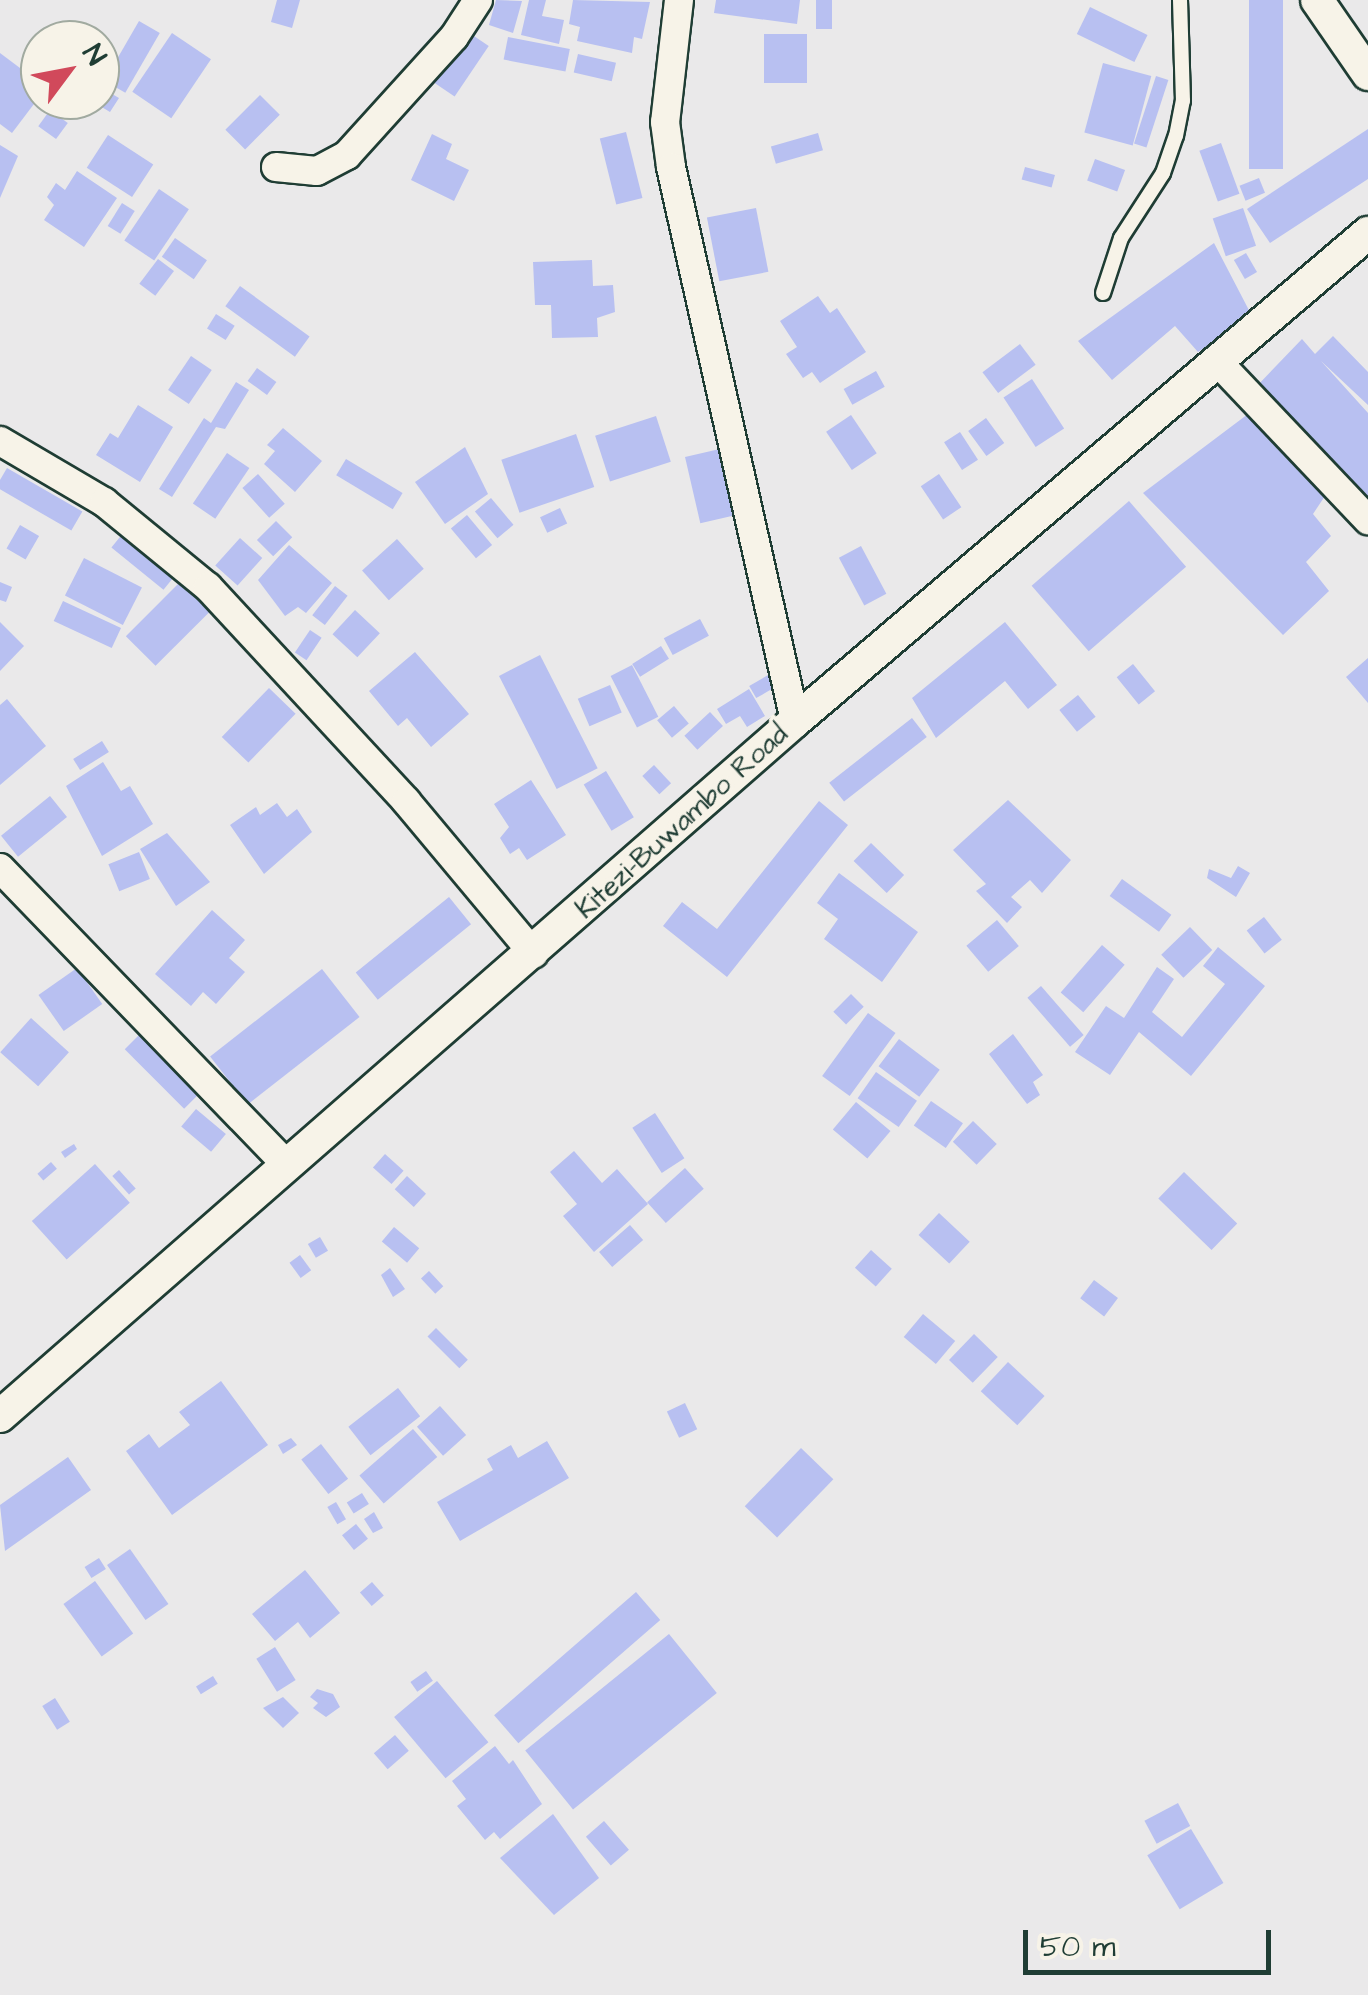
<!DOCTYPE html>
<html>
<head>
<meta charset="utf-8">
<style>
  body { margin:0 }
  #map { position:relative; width:1368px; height:1995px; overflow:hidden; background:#eae9ea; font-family:"Architects Daughter",sans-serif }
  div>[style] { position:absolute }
  .building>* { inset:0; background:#b8c0f1; transform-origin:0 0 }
  .roads { filter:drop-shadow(2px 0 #1f3d34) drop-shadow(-2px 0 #1f3d34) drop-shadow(0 2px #1f3d34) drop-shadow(0 -2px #1f3d34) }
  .service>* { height:14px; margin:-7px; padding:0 7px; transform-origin:7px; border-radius:7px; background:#f7f3e8 }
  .minor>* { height:28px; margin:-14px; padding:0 14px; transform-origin:14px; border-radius:14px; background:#f7f3e8 }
  .tertiary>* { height:32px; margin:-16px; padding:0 16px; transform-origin:16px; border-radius:16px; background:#f7f3e8 }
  span { translate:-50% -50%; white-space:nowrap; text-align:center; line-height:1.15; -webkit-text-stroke:8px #f7f3e8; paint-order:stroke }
  .street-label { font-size:28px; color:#1f3d34 }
  .north { position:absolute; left:20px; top:20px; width:100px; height:100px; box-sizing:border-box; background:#f7f3e8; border:2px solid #a1aaa0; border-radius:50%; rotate:58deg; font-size:28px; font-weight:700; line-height:40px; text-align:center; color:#1f3d34 }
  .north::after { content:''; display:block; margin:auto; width:35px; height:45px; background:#d1495b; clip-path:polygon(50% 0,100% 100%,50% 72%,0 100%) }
  .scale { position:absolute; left:1023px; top:1930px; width:248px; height:45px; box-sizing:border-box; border:5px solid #1f3d34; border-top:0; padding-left:12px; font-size:30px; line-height:35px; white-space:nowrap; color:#1f3d34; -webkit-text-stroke:8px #f7f3e8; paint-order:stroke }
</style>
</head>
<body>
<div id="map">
  <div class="building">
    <div style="clip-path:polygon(277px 0,300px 0,292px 28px,271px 22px)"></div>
    <div style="clip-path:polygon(496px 0,522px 1px,513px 33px,489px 25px)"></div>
    <div style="clip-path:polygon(529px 0,546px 0,542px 16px,564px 20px,559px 44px,521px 35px)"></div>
    <div style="clip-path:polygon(573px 0,650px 2px,642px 39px,634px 37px,632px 53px,577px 41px,580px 27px,569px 24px)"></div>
    <div style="clip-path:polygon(716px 0,800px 0,797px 24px,714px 13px)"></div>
    <div style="left:816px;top:0;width:16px;height:29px"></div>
    <div style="left:1249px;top:0;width:34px;height:169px"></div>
    <div style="left:1090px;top:7px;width:64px;height:30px;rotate:26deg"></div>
    <div style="left:139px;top:21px;width:24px;height:69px;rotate:30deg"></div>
    <div style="left:468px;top:32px;width:25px;height:61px;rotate:34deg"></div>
    <div style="left:172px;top:33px;width:47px;height:71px;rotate:34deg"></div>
    <div style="left:764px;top:34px;width:43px;height:49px"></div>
    <div style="left:508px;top:37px;width:63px;height:23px;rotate:11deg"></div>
    <div style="clip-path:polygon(0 53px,40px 83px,40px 96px,12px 133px,0 124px)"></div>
    <div style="left:578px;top:54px;width:39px;height:19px;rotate:13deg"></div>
    <div style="left:1103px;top:63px;width:50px;height:72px;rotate:15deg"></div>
    <div style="left:1156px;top:76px;width:13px;height:71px;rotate:18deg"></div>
    <div style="clip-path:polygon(100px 87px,119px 98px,110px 112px,90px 100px,100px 100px)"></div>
    <div style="left:260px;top:95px;width:28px;height:49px;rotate:45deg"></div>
    <div style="left:50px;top:110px;width:22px;height:20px;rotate:36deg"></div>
    <div style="clip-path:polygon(1368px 129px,1368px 179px,1270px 243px,1247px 209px)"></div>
    <div style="left:626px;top:132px;width:68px;height:27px;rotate:76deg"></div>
    <div style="left:818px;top:133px;width:18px;height:49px;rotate:74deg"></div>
    <div style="clip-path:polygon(432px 134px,452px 144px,446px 159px,469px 170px,454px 201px,411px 180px)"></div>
    <div style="left:108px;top:135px;width:54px;height:39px;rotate:33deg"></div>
    <div style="left:1221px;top:143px;width:54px;height:23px;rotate:70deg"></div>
    <div style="clip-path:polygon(0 145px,18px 156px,0 198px)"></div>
    <div style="left:1095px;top:159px;width:32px;height:23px;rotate:20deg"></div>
    <div style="left:1025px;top:167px;width:31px;height:13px;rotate:15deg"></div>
    <div style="clip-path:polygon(77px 171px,117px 198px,84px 247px,44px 220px,54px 205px,47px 197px,56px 183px,65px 190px)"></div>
    <div style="left:1259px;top:178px;width:16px;height:21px;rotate:68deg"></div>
    <div style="left:159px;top:189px;width:36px;height:62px;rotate:34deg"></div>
    <div style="left:122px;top:203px;width:15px;height:27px;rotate:32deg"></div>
    <div style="left:756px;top:208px;width:65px;height:50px;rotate:79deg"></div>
    <div style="left:1243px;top:208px;width:40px;height:32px;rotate:71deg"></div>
    <div style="left:175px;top:238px;width:39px;height:23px;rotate:35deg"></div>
    <div style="clip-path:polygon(1214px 243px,1252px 316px,1198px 352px,1175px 326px,1112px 380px,1078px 341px)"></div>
    <div style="left:1246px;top:253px;width:22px;height:14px;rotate:60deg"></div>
    <div style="left:158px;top:259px;width:20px;height:31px;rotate:37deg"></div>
    <div style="clip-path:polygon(592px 260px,593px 286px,613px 285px,615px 312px,597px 318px,598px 337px,552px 338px,551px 305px,535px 305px,533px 262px)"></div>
    <div style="left:240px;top:286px;width:86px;height:25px;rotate:36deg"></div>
    <div style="clip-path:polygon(818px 296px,830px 313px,837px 308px,866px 352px,820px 383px,812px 372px,803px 378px,786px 354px,797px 347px,780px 321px)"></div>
    <div style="left:216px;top:314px;width:22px;height:17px;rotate:32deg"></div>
    <div style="clip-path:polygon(1333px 336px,1368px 372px,1368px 405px,1321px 361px,1368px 413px,1368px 497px,1359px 507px,1255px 388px,1302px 339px,1315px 354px)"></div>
    <div style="left:1020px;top:344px;width:26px;height:47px;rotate:53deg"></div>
    <div style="left:191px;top:356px;width:25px;height:41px;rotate:34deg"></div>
    <div style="left:257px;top:368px;width:24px;height:16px;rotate:36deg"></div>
    <div style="left:876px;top:371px;width:18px;height:37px;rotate:61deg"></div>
    <div style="left:1032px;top:379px;width:59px;height:34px;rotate:57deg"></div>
    <div style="clip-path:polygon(236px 382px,249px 390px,225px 429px,216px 427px,172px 497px,159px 489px,204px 418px,211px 423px)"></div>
    <div style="clip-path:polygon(138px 405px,173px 427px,140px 482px,96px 455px,110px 433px,118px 438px)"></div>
    <div style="clip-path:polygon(1248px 414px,1325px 496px,1313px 514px,1331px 536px,1306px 562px,1329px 591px,1283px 635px,1143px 493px)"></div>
    <div style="left:851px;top:415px;width:46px;height:30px;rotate:56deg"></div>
    <div style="left:656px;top:416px;width:48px;height:64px;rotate:72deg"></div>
    <div style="left:986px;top:418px;width:31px;height:22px;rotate:54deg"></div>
    <div style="clip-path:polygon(283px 428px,322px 461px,295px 492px,264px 464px,275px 451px,267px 445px)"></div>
    <div style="left:960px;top:432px;width:33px;height:19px;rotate:57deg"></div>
    <div style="left:576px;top:434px;width:56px;height:79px;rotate:71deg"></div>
    <div style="clip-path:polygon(465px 447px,488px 494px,445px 524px,415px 482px)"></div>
    <div style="left:724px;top:448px;width:68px;height:40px;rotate:77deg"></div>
    <div style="left:227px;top:453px;width:27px;height:61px;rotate:34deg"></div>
    <div style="left:346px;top:459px;width:66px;height:19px;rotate:31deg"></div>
    <div style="left:7px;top:468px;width:87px;height:22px;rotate:30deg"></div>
    <div style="left:258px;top:474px;width:40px;height:21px;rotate:48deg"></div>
    <div style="left:939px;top:474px;width:40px;height:22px;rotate:56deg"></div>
    <div style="left:491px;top:498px;width:35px;height:21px;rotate:50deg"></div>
    <div style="left:1129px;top:501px;width:87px;height:129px;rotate:49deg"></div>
    <div style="left:560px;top:508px;width:17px;height:22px;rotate:65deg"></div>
    <div style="left:467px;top:515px;width:39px;height:21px;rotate:50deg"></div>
    <div style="left:276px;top:521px;width:23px;height:27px;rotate:45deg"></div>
    <div style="left:20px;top:525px;width:22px;height:27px;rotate:30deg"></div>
    <div style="left:124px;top:532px;width:67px;height:20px;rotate:39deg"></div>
    <div style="left:240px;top:538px;width:30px;height:37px;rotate:42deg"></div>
    <div style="left:397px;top:539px;width:40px;height:47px;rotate:48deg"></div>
    <div style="clip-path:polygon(289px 545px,332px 583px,306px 613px,298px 607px,285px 616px,258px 580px)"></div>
    <div style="left:861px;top:546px;width:54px;height:25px;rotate:62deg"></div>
    <div style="left:84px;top:558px;width:65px;height:42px;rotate:27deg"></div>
    <div style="left:181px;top:581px;width:42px;height:78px;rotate:45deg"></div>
    <div style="clip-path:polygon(0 582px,12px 587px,6px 602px,0 600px)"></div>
    <div style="left:335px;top:586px;width:16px;height:37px;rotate:38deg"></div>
    <div style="left:63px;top:601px;width:64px;height:22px;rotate:25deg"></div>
    <div style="left:355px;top:610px;width:34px;height:33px;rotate:43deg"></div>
    <div style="left:700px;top:619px;width:19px;height:41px;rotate:62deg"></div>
    <div style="clip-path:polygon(0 622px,24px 646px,0 671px)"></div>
    <div style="clip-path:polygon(1005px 622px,1057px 685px,1028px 709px,1005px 681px,936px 738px,912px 698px)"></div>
    <div style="left:310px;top:630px;width:14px;height:27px;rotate:34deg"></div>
    <div style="left:661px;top:646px;width:15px;height:34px;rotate:58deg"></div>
    <div style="clip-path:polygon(415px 652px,469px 714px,431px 747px,407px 718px,398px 726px,369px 691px)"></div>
    <div style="left:540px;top:655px;width:127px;height:46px;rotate:63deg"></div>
    <div style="clip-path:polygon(1368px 658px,1368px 703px,1346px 677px)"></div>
    <div style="left:1133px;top:664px;width:35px;height:21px;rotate:51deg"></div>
    <div style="left:632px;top:665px;width:58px;height:24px;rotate:63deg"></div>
    <div style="left:770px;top:674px;width:14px;height:24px;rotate:60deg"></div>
    <div style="left:610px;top:685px;width:30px;height:35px;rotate:67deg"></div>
    <div style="left:269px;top:688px;width:37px;height:68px;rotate:44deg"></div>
    <div style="clip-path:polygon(749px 689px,765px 716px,747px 727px,740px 716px,726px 724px,717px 709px)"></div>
    <div style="left:1078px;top:695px;width:28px;height:24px;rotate:51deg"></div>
    <div style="clip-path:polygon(7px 699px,46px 746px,0 785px,0 705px)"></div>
    <div style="left:674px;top:706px;width:23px;height:22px;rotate:50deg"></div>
    <div style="left:710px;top:712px;width:19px;height:35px;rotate:47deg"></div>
    <div style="left:912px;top:718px;width:24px;height:105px;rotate:52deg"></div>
    <div style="left:102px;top:741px;width:13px;height:34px;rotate:58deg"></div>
    <div style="clip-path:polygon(103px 762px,121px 791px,130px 786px,153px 824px,102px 856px,66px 786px)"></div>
    <div style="left:654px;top:765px;width:25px;height:16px;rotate:47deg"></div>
    <div style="left:606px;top:771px;width:54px;height:26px;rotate:59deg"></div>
    <div style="clip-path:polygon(531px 780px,566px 835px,527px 860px,519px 848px,510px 854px,500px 838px,509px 827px,494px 804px)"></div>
    <div style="left:50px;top:796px;width:27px;height:63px;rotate:51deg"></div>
    <div style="clip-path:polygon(1008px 800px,1071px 860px,1042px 893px,1030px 880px,1011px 897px,1022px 907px,1007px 923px,976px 891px,986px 884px,953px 850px)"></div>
    <div style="clip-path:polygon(819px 801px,848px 825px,727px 977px,663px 926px,682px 902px,717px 929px)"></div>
    <div style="clip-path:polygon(277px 803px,287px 817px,297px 809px,312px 832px,264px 874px,230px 825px,256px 807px,260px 815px)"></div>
    <div style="clip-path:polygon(167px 833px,210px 882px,176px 906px,140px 849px)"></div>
    <div style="left:871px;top:843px;width:46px;height:25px;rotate:44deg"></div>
    <div style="left:139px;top:852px;width:29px;height:33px;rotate:68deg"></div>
    <div style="clip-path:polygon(1238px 866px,1250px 873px,1236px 897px,1207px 878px,1209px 869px,1231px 878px)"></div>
    <div style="clip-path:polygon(839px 873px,918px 932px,882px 982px,824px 939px,838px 919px,817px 903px)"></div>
    <div style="left:1122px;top:879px;width:61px;height:21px;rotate:36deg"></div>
    <div style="left:449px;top:897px;width:35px;height:120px;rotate:51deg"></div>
    <div style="clip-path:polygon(212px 910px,245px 940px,229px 958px,245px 972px,216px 1004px,203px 992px,191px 1006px,155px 974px)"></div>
    <div style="left:1264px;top:917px;width:29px;height:22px;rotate:52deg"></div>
    <div style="left:997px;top:920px;width:34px;height:40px;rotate:50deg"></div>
    <div style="left:1190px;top:927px;width:32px;height:40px;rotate:46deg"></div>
    <div style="left:1102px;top:945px;width:30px;height:63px;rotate:41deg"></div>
    <div style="clip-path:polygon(1218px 947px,1265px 986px,1191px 1076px,1139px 1032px,1110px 1075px,1075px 1052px,1106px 1006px,1124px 1018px,1157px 967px,1174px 979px,1152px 1012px,1182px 1037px,1225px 984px,1203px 966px)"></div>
    <div style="left:77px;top:968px;width:44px;height:47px;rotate:55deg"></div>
    <div style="left:322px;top:969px;width:61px;height:142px;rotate:52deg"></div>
    <div style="left:1041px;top:986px;width:65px;height:18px;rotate:49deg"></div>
    <div style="left:851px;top:994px;width:18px;height:25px;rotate:45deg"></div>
    <div style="left:868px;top:1013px;width:34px;height:78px;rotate:36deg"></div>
    <div style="left:31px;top:1018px;width:51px;height:46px;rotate:42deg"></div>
    <div style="left:141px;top:1033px;width:84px;height:23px;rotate:45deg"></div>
    <div style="clip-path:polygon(1013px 1034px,1043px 1075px,1033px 1082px,1040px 1095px,1027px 1104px,989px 1054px)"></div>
    <div style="left:899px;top:1039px;width:51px;height:34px;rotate:37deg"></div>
    <div style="left:876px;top:1072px;width:50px;height:32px;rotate:35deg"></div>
    <div style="left:931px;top:1101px;width:39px;height:30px;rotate:35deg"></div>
    <div style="left:856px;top:1102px;width:45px;height:36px;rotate:40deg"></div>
    <div style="left:196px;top:1109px;width:39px;height:23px;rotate:40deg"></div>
    <div style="left:655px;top:1113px;width:54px;height:27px;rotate:57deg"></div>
    <div style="left:973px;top:1121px;width:33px;height:29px;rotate:44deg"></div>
    <div style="clip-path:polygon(74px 1144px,77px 1149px,65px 1158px,61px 1152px)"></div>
    <div style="clip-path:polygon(574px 1151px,602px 1183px,617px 1169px,648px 1204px,594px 1252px,563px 1216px,577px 1204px,550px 1172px)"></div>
    <div style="left:385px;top:1154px;width:25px;height:18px;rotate:42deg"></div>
    <div style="left:51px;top:1162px;width:9px;height:18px;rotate:49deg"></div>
    <div style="left:95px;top:1164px;width:52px;height:85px;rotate:48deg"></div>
    <div style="left:685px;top:1168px;width:28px;height:51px;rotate:48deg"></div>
    <div style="left:119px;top:1170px;width:25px;height:9px;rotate:48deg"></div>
    <div style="left:1184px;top:1172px;width:74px;height:37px;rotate:44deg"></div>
    <div style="left:407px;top:1176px;width:26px;height:18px;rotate:43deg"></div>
    <div style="left:939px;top:1213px;width:42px;height:30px;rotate:43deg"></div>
    <div style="left:630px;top:1225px;width:20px;height:41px;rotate:49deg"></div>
    <div style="left:394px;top:1227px;width:33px;height:19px;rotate:40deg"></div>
    <div style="left:320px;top:1237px;width:16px;height:14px;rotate:60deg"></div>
    <div style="left:871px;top:1250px;width:28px;height:24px;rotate:42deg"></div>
    <div style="left:300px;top:1255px;width:19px;height:13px;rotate:54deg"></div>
    <div style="clip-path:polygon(390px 1268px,405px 1289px,393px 1297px,381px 1275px)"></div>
    <div style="left:429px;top:1271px;width:21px;height:11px;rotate:47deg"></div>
    <div style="left:1094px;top:1280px;width:30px;height:23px;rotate:37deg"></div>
    <div style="left:923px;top:1314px;width:42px;height:30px;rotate:40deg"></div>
    <div style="left:436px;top:1328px;width:45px;height:12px;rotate:45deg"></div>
    <div style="left:974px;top:1334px;width:33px;height:36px;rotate:44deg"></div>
    <div style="left:1008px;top:1362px;width:50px;height:40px;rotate:43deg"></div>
    <div style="clip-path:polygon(221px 1381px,268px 1445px,172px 1515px,126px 1451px,149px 1434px,159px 1448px,190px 1425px,179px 1412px)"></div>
    <div style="left:398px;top:1388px;width:36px;height:63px;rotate:52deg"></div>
    <div style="left:685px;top:1403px;width:29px;height:20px;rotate:65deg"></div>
    <div style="left:440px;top:1406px;width:39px;height:31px;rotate:48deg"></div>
    <div style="left:413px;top:1429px;width:37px;height:71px;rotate:49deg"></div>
    <div style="clip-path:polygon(291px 1438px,297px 1445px,283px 1454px,278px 1445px)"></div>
    <div style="clip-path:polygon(547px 1441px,569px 1478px,460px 1541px,437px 1502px,493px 1470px,487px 1459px,511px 1445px,518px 1458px)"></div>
    <div style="left:321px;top:1444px;width:44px;height:25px;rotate:52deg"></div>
    <div style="left:801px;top:1448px;width:45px;height:81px;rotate:44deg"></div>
    <div style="clip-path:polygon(68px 1457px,91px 1490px,5px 1551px,0 1505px)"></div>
    <div style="left:362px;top:1493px;width:13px;height:18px;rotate:58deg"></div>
    <div style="left:336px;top:1502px;width:20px;height:10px;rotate:60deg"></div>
    <div style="clip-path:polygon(374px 1512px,383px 1528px,373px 1533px,364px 1519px)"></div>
    <div style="left:356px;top:1524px;width:19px;height:18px;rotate:51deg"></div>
    <div style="left:130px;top:1549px;width:67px;height:28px;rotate:55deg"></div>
    <div style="left:99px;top:1558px;width:13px;height:17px;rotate:58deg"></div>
    <div style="clip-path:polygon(305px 1570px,340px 1613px,310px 1638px,298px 1622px,275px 1641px,252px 1614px)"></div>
    <div style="left:95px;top:1581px;width:65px;height:39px;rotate:54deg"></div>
    <div style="left:372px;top:1582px;width:18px;height:16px;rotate:49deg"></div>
    <div style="left:636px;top:1592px;width:37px;height:188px;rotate:49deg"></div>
    <div style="left:669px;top:1634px;width:76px;height:185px;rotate:51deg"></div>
    <div style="left:275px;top:1647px;width:39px;height:22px;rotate:58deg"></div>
    <div style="left:426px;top:1671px;width:12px;height:19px;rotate:55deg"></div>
    <div style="left:213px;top:1676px;width:9px;height:20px;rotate:58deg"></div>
    <div style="left:437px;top:1681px;width:80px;height:56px;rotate:50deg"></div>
    <div style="clip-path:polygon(317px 1689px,333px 1694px,340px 1707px,326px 1717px,313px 1708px,318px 1703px,310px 1697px)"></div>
    <div style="clip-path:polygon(283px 1697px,299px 1713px,283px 1728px,263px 1708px)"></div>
    <div style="left:55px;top:1698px;width:28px;height:15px;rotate:58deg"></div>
    <div style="left:395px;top:1735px;width:21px;height:28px;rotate:49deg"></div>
    <div style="clip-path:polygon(495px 1746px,509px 1764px,513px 1760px,542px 1804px,500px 1839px,494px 1832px,485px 1840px,457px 1806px,466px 1799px,452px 1781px)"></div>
    <div style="left:1178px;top:1803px;width:26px;height:38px;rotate:62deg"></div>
    <div style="clip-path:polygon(553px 1814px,599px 1878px,554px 1915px,500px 1858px)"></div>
    <div style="left:604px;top:1821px;width:38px;height:24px;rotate:49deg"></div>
    <div style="left:1191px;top:1829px;width:63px;height:51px;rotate:59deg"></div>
  </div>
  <div class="roads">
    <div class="service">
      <div style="left:1103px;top:293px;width:58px;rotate:-71.9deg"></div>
      <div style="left:1121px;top:238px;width:77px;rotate:-57.1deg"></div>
      <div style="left:1163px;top:173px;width:39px;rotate:-71deg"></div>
      <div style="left:1176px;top:136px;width:36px;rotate:-79deg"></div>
      <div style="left:1183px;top:101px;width:101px;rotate:-91.7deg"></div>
    </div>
    <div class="minor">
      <div style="left:679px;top:0;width:123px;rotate:96.5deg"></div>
      <div style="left:665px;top:122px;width:45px;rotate:82.4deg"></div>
      <div style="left:671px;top:167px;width:568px;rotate:77.38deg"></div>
      <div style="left:276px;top:167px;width:41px;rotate:5.6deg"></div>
      <div style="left:317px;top:171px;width:34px;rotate:-28deg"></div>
      <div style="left:347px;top:155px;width:159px;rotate:-47.8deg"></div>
      <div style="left:454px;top:37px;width:44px;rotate:-57deg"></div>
      <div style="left:1216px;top:360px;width:221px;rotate:46.5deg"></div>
      <div style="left:0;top:441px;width:121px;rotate:30.4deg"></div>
      <div style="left:104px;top:502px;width:134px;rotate:39.3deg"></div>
      <div style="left:208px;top:587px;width:292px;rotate:47.2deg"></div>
      <div style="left:406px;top:801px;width:199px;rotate:50.1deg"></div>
      <div style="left:0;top:868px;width:414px;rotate:46deg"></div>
    </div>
    <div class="tertiary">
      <div style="left:1317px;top:0;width:90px;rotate:55.4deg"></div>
      <div style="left:0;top:1416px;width:1056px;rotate:-41.16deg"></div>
      <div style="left:795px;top:721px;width:753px;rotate:-40.42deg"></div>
    </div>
  </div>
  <div class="street-label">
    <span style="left:682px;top:822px;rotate:-42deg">Kitezi-Buwambo Road</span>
  </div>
  <div class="north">N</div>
  <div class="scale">50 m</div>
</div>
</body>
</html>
